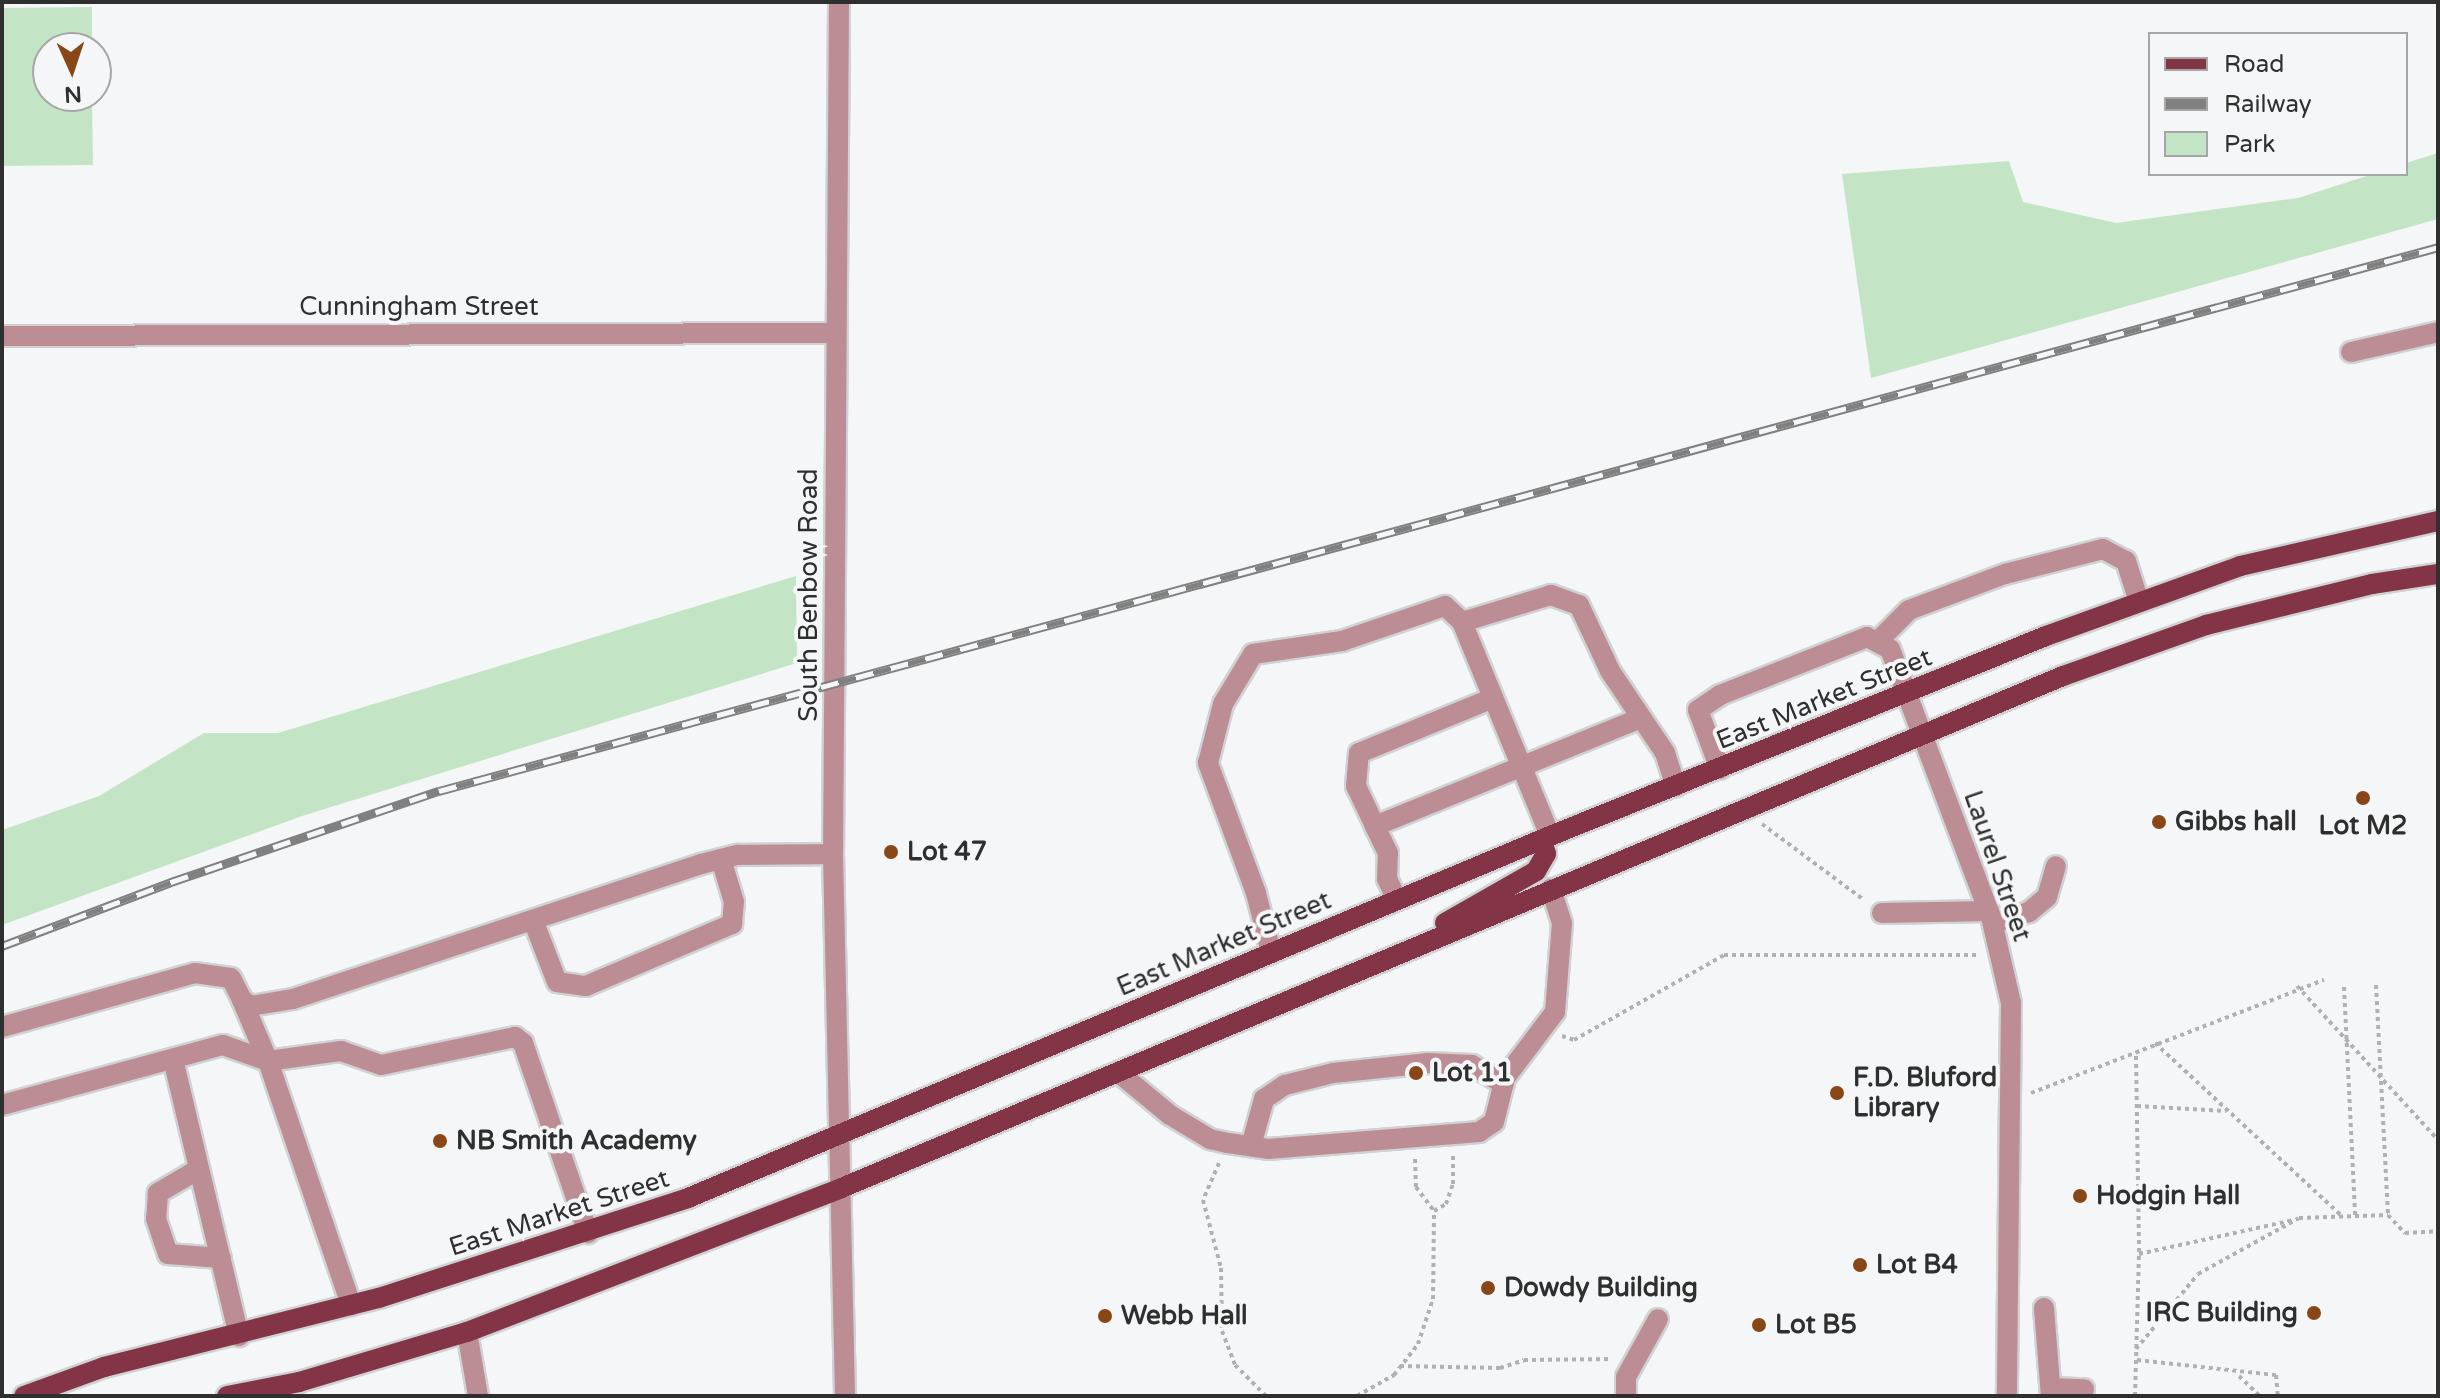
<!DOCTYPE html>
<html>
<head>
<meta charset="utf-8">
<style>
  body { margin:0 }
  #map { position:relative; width:2440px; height:1398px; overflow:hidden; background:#f5f6f7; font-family:"Varela Round",sans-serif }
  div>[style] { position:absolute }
  .green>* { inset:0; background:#c4e5c5 }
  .path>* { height:4px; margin-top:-2px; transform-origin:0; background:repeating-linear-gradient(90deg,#b0b1b2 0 4px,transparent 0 8px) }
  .roads { filter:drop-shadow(2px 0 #d1d2d3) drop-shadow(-2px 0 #d1d2d3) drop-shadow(0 2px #d1d2d3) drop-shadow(0 -2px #d1d2d3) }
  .minor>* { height:20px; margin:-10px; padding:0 10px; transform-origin:10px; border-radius:10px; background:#bc8d94 }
  .major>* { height:20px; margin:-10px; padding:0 10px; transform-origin:10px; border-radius:10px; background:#833547 }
  .rail>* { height:9px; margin-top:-4.5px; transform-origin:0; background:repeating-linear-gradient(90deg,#f5f6f7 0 18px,#808081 0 36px); box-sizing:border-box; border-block:2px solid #808081 }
  .dots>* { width:22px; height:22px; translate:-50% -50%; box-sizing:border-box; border:4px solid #f5f6f7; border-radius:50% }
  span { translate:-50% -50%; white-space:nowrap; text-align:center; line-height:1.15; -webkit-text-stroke:8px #f5f6f7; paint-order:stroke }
  .street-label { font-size:26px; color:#2f2f2f }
  .poi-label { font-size:26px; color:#2f2f2f; font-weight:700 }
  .left { translate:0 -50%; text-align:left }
  .right { translate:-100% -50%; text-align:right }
  .frame { position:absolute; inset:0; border:4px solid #2f2f2f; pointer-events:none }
  .legend { position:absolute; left:2148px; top:32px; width:260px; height:144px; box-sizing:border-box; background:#f5f6f7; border:2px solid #a6a6a7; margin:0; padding:10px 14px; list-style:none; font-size:24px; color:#2f2f2f }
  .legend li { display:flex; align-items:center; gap:16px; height:40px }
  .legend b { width:40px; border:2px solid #a6a6a7 }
  .north { position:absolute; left:32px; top:32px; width:80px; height:80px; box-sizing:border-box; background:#f5f6f7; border:2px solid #a6a6a7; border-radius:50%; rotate:177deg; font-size:22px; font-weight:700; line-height:32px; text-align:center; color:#2f2f2f }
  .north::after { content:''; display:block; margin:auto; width:28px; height:36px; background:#894617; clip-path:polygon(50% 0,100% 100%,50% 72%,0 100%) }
</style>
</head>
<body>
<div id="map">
  <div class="green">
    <div style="clip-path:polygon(92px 7px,92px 48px,48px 48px,48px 96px,92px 96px,93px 165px,2px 166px,2px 8px)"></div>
    <div style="clip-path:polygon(2438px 153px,2438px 219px,1871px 378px,1842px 174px,2009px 161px,2023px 202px,2116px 223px,2298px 198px,2373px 174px,2406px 174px,2406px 163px)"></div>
    <div style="clip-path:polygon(796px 576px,797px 663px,302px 816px,2px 925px,2px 830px,99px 796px,204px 733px,278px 733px)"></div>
  </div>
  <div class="path">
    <div style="left:1762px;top:824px;width:127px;rotate:36.7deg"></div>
    <div style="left:2376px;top:985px;width:230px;rotate:87deg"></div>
    <div style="left:2297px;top:986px;width:209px;rotate:47.5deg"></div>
    <div style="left:2344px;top:987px;width:229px;rotate:87.2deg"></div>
    <div style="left:1562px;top:1036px;width:13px;rotate:18deg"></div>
    <div style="left:1574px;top:1040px;width:172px;rotate:-29.5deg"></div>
    <div style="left:1724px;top:955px;width:253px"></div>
    <div style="left:2155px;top:1043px;width:256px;rotate:42.8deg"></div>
    <div style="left:2136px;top:1056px;width:198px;rotate:89.1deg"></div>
    <div style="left:2031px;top:1093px;width:314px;rotate:-21.1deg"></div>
    <div style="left:2137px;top:1106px;width:89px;rotate:3.2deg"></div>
    <div style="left:1415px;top:1159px;width:28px;rotate:88deg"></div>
    <div style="left:1416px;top:1187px;width:30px;rotate:53deg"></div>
    <div style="left:1434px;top:1211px;width:14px;rotate:-30deg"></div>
    <div style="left:1446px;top:1204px;width:21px;rotate:-71deg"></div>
    <div style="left:1453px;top:1184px;width:31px;rotate:-90deg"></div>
    <div style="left:1219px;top:1163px;width:40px;rotate:113.4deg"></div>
    <div style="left:1203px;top:1200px;width:70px;rotate:75.2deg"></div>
    <div style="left:1221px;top:1268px;width:63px;rotate:89.1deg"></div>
    <div style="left:1222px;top:1331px;width:36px;rotate:69deg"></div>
    <div style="left:1235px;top:1365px;width:44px;rotate:45deg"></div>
    <div style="left:2136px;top:1349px;width:97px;rotate:-50.4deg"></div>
    <div style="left:2198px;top:1274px;width:115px;rotate:-29deg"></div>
    <div style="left:2299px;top:1218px;width:89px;rotate:-1.9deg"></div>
    <div style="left:2388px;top:1215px;width:25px;rotate:47deg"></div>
    <div style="left:2405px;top:1233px;width:33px;rotate:-3deg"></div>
    <div style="left:2137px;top:1360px;width:140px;rotate:6.2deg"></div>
    <div style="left:2276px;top:1375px;width:21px;rotate:85deg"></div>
    <div style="left:1400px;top:1366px;width:100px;rotate:1.1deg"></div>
    <div style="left:1500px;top:1368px;width:25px;rotate:-18deg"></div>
    <div style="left:1524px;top:1360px;width:88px;rotate:-0.7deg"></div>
    <div style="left:2239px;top:1376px;width:29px;rotate:44deg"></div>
    <div style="left:1357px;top:1396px;width:43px;rotate:-29.6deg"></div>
    <div style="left:1394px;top:1375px;width:39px;rotate:-52deg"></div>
    <div style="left:1418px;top:1344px;width:47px;rotate:-71.6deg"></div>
    <div style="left:1433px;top:1299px;width:88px;rotate:-89.3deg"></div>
    <div style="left:2135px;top:1396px;width:142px;rotate:-88.4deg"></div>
    <div style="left:2139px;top:1254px;width:158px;rotate:-12.4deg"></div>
  </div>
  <div class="roads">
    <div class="minor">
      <div style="left:839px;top:2px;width:852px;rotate:90.4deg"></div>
      <div style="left:833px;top:854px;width:542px;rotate:88.73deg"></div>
      <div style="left:2px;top:336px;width:834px;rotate:-0.21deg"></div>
      <div style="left:2351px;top:352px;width:89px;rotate:-12.9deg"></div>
      <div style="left:1462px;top:622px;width:93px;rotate:-16.9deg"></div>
      <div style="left:1551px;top:595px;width:30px;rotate:20deg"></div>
      <div style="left:1579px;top:605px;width:73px;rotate:64.8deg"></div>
      <div style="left:1610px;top:671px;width:99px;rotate:56.1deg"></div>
      <div style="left:1665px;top:753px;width:35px;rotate:72deg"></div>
      <div style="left:1877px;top:642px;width:45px;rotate:-45deg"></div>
      <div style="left:1909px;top:610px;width:103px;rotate:-20.6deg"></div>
      <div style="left:2005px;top:574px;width:101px;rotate:-14.3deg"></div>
      <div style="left:2103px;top:549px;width:26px;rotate:28deg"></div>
      <div style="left:2126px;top:561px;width:43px;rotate:72.4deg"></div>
      <div style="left:1720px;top:769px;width:63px;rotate:-110.4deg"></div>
      <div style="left:1698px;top:710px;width:27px;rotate:-34deg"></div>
      <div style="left:1720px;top:695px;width:158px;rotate:-21.5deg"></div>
      <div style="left:1867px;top:637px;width:26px;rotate:28deg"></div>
      <div style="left:1890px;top:649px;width:286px;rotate:69.4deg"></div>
      <div style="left:1991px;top:917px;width:88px;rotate:76.9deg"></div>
      <div style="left:2011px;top:1003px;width:393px;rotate:90.6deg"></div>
      <div style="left:1375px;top:826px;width:44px;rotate:-115.4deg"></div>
      <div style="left:1356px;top:786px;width:33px;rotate:-85deg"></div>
      <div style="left:1359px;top:753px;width:145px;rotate:-22.3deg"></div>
      <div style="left:1397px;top:900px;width:23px;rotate:-115deg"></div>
      <div style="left:1387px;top:879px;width:26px;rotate:-88deg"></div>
      <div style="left:1388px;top:853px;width:30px;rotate:-116deg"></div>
      <div style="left:1375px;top:826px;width:285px;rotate:-22.1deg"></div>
      <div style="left:1882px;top:913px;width:107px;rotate:-1.1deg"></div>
      <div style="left:533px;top:920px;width:66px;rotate:68.8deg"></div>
      <div style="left:557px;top:982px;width:29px;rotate:8deg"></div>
      <div style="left:586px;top:986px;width:159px;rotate:-23deg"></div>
      <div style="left:732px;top:924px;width:22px;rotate:-85deg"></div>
      <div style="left:734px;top:902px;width:45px;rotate:-106.8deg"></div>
      <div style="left:1993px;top:923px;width:38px;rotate:-17deg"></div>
      <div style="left:2029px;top:912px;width:23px;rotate:-40deg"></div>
      <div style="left:2047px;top:897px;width:32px;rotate:-74deg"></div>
      <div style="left:1271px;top:952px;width:61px;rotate:-104.3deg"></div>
      <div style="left:1256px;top:893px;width:139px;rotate:-110.3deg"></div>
      <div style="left:1208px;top:763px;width:61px;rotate:-75.7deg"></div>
      <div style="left:1223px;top:704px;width:58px;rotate:-59deg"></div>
      <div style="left:1253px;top:654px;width:90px;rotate:-8.3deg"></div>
      <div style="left:1342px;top:641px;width:109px;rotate:-18.8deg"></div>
      <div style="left:1445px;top:606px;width:23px;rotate:43deg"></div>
      <div style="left:1462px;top:622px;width:231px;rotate:67.6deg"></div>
      <div style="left:242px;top:1000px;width:66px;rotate:66.9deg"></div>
      <div style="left:268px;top:1061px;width:258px;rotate:71.2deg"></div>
      <div style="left:2px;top:1027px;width:200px;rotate:-15.6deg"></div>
      <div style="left:195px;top:973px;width:36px;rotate:8deg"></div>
      <div style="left:231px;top:978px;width:25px;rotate:63deg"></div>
      <div style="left:242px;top:1000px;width:11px;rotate:34deg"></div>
      <div style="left:251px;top:1006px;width:43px;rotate:-9.5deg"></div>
      <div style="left:293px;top:999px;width:430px;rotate:-18.3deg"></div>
      <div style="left:701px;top:864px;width:38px;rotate:-14deg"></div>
      <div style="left:738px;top:855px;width:95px;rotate:-0.6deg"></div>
      <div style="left:173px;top:1059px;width:285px;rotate:76.6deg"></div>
      <div style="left:1118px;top:1072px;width:67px;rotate:39.6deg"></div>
      <div style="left:1170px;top:1115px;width:47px;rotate:31deg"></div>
      <div style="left:1210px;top:1139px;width:18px;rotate:13deg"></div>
      <div style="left:1228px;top:1143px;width:40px;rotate:8.5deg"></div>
      <div style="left:1268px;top:1149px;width:212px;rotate:-4.6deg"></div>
      <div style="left:1479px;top:1132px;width:18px;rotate:-34deg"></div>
      <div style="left:1494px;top:1122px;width:45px;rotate:-76deg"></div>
      <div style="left:1505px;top:1078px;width:83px;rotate:-52.9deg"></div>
      <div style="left:1555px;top:1012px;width:89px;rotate:-85.5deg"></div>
      <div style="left:1562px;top:923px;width:36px;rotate:-108deg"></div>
      <div style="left:2px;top:1105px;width:229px;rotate:-15.2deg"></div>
      <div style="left:223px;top:1045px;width:48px;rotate:19.6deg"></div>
      <div style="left:268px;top:1061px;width:74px;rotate:-7.8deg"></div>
      <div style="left:341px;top:1051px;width:42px;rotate:19.3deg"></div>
      <div style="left:381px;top:1065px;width:137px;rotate:-11.8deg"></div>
      <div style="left:515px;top:1037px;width:10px;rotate:37deg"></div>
      <div style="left:523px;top:1043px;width:201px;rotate:71.1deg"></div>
      <div style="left:1251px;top:1146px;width:49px;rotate:-74.5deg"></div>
      <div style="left:1264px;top:1099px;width:25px;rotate:-34deg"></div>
      <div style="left:1285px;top:1085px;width:49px;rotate:-14deg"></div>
      <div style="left:1333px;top:1073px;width:96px;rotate:-6deg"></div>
      <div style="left:1428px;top:1063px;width:44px;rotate:2.6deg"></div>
      <div style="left:1472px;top:1065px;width:37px;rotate:31deg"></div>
      <div style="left:199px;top:1169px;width:48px;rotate:149.7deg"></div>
      <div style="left:158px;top:1193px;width:26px;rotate:94deg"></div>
      <div style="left:156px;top:1219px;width:37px;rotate:71deg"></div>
      <div style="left:168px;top:1254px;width:53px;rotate:4.3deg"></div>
      <div style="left:2044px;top:1308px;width:88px;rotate:85.5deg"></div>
      <div style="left:467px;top:1332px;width:65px;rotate:80.2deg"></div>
      <div style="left:2051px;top:1388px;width:33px;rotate:2deg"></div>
      <div style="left:1626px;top:1396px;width:19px;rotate:-90deg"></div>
      <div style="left:1626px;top:1377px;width:66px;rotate:-61.1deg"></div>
    </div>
    <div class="major">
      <div style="left:1445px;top:923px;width:105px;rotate:-29.7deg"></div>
      <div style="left:1536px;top:871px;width:20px;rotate:-60deg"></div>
      <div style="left:1546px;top:854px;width:15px;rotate:-106deg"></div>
      <div style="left:24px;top:1396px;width:85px;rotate:-19.9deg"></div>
      <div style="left:104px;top:1367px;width:284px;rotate:-14.1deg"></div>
      <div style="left:379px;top:1298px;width:325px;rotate:-17.9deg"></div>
      <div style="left:688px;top:1198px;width:935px;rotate:-22.78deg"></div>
      <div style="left:1550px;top:836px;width:535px;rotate:-21.96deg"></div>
      <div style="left:2046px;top:636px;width:206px;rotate:-19.8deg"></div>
      <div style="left:2240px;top:566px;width:203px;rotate:-12.8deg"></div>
      <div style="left:227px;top:1396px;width:73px;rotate:-11deg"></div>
      <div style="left:299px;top:1382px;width:175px;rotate:-16.6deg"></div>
      <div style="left:467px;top:1332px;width:399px;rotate:-21deg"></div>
      <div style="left:839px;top:1189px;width:1327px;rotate:-22.74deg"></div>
      <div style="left:2063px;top:676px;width:152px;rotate:-19.6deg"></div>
      <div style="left:2206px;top:625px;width:171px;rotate:-13.9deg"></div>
      <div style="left:2372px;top:584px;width:67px;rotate:-8.6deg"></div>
    </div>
  </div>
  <div class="rail">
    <div style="left:2px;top:946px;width:181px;rotate:-20.7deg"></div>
    <div style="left:171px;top:882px;width:283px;rotate:-18.8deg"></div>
    <div style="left:439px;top:791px;width:2072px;rotate:-15.22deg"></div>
  </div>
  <div class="dots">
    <div style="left:2363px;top:798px;background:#894617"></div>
    <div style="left:2159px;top:822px;background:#894617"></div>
    <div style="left:891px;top:852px;background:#894617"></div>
    <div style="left:1416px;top:1073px;background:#894617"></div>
    <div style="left:1837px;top:1093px;background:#894617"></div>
    <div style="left:440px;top:1141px;background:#894617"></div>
    <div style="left:2080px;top:1196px;background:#894617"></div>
    <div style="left:1860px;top:1265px;background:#894617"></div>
    <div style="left:1488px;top:1288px;background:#894617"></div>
    <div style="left:2314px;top:1313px;background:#894617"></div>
    <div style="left:1105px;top:1316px;background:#894617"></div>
    <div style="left:1759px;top:1325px;background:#894617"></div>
  </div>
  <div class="street-label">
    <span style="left:419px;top:307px">Cunningham Street</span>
    <span style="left:809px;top:595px;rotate:-90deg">South Benbow Road</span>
    <span style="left:1824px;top:699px;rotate:-22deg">East Market Street</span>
    <span style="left:1997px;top:866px;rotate:71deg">Laurel Street</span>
    <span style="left:1224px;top:944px;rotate:-23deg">East Market Street</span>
    <span style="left:559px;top:1213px;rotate:-18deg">East Market Street</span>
  </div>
  <div class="poi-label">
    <span class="left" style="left:2175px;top:822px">Gibbs hall</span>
    <span style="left:2363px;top:826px">Lot M2</span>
    <span class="left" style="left:907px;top:852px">Lot 47</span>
    <span class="left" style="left:1432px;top:1073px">Lot 11</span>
    <span class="left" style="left:1853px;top:1093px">F.D. Bluford<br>Library</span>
    <span class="left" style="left:456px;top:1141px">NB Smith Academy</span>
    <span class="left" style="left:2096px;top:1196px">Hodgin Hall</span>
    <span class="left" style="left:1876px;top:1265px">Lot B4</span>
    <span class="left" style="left:1504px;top:1288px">Dowdy Building</span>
    <span class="right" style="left:2298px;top:1313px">IRC Building</span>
    <span class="left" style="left:1121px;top:1316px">Webb Hall</span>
    <span class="left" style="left:1775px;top:1325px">Lot B5</span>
  </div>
  <div class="frame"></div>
  <ul class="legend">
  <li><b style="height:10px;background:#833547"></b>Road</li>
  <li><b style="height:10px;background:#808081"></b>Railway</li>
  <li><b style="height:22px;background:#c4e5c5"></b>Park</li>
  </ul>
  <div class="north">N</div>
</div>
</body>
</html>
